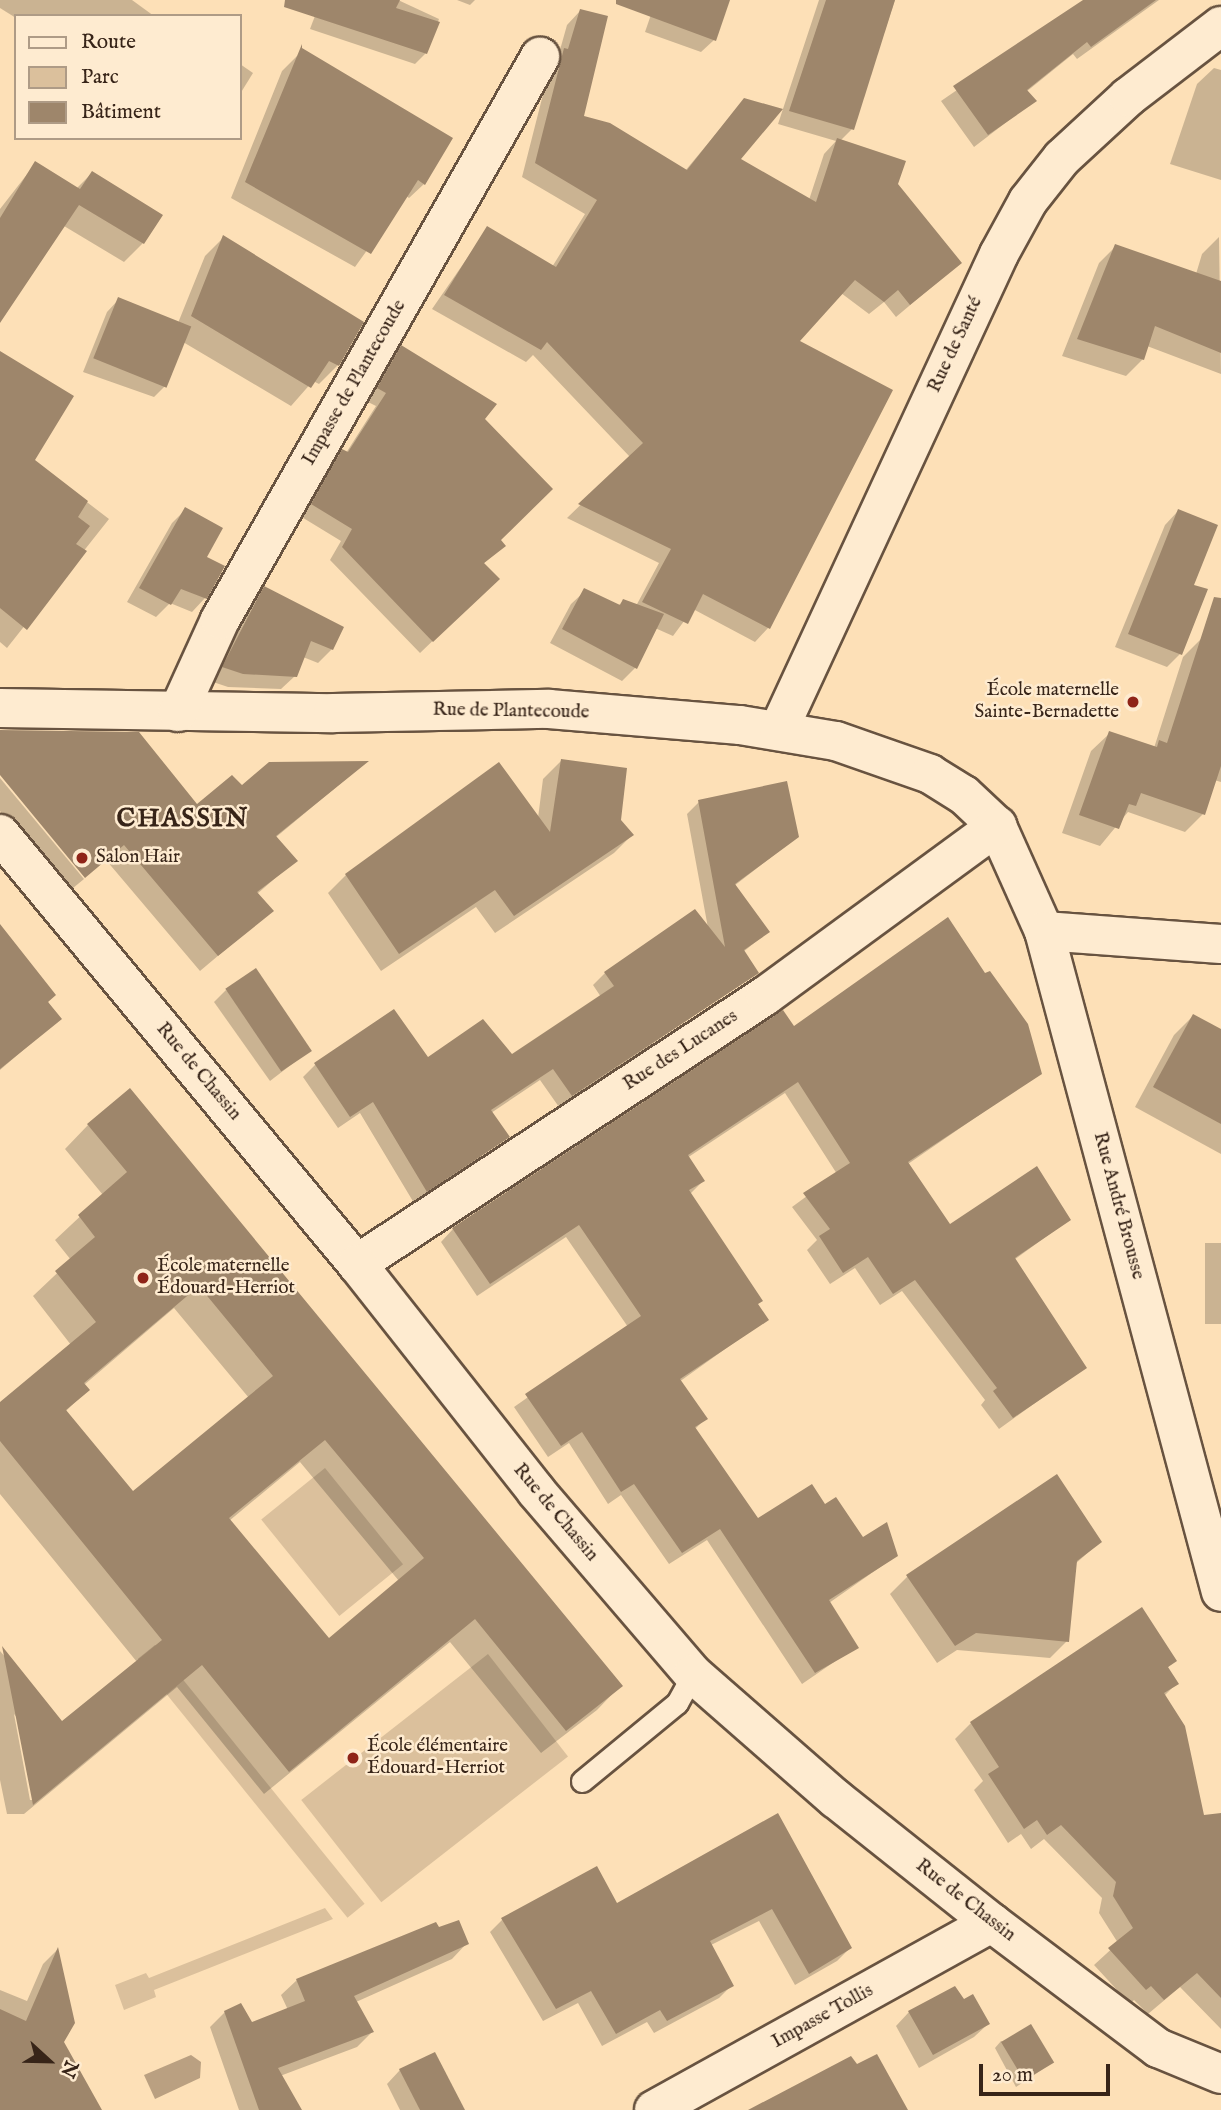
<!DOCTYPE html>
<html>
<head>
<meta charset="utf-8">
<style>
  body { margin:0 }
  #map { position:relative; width:1221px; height:2110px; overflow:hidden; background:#fde0b7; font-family:"IM FELL English",serif }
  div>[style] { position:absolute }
  .green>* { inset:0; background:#dbc09c; transform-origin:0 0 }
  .water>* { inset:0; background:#baa081 }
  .shadow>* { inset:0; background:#0003; transform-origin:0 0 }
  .building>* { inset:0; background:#9e866b; transform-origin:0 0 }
  .roads { filter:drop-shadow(2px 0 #685340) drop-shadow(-2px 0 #685340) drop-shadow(0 2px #685340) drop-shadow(0 -2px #685340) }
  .lane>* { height:21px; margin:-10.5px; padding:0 10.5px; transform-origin:10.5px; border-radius:10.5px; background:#feebd0 }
  .street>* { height:38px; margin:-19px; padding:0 19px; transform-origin:19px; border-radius:19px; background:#feebd0 }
  .secondary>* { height:38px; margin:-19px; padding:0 19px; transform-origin:19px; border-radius:19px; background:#feebd0 }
  .dots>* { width:19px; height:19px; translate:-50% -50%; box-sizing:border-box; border:4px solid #feebd0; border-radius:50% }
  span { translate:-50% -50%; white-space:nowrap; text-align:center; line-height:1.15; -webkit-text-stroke:5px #feebd0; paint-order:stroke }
  .street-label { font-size:19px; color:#372418 }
  .poi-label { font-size:19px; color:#372418 }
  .right { translate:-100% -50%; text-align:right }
  .left { translate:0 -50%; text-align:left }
  .district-label { font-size:26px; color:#372418; font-weight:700; letter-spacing:2px }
  .legend { position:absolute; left:14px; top:14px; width:228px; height:126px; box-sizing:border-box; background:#feebd0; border:2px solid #ae9b86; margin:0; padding:9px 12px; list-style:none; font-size:21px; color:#372418 }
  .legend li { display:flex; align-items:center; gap:14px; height:35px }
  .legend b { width:35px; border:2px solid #ae9b86 }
  .north { position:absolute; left:14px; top:2026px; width:70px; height:70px; -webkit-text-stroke:5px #feebd0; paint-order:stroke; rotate:112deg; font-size:19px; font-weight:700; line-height:28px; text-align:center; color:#372418 }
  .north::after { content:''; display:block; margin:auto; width:24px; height:32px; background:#372418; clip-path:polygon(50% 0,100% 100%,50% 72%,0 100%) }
  .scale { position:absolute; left:979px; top:2064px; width:131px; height:32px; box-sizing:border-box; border:4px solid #372418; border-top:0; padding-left:9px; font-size:21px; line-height:24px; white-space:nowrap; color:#372418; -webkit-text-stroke:5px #feebd0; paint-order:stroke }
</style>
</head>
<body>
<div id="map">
  <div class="green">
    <div style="left:325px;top:1468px;width:124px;height:82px;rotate:51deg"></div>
    <div style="left:155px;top:1645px;width:333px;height:22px;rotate:51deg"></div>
    <div style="left:488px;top:1654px;width:130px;height:237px;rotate:52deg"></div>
    <div style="clip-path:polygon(325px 1908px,333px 1919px,154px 1990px,156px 1997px,124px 2010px,115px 1985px,146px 1973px,149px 1978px)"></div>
  </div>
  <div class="water">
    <div style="clip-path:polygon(191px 2055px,201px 2062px,200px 2078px,155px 2099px,144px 2075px)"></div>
  </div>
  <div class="shadow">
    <div style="clip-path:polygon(0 0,132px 0,154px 16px,16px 18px,0 8px)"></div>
    <div style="clip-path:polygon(321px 0,398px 0,439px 19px,426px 53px,415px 64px,310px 29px)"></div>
    <div style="clip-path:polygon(457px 0,475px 0,470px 5px)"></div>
    <div style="clip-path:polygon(656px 0,728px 0,714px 40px,701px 52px,645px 32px)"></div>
    <div style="clip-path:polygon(819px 0,895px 0,852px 129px,840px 141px,896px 185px,960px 263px,896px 317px,884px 302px,869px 314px,841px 293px,797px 342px,891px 391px,768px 628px,755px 642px,693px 609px,673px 636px,655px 628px,635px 668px,622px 681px,550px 643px,571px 604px,585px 591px,618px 606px,623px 601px,636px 606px,659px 563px,567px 518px,630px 457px,533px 355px,526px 362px,432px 309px,488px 228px,552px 267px,585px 214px,522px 177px,551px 63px,558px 57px,567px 25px,580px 11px,582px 117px,685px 171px,744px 100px,739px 160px,809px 200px,824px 154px,836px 141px,778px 124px)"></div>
    <div style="clip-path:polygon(1088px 0,1159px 0,1077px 59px,1073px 54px,1026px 92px,1034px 101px,974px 147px,941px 101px)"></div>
    <div style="clip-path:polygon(297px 56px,424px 184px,409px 198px,406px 196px,355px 267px,231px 198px,282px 71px)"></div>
    <div style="clip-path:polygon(240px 64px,253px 73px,240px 94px)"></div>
    <div style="clip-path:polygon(1214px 68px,1221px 70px,1221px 180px,1170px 164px,1197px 84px)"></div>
    <div style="clip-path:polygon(35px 164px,76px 189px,92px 173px,143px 243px,124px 262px,64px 226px,0 320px,0 209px)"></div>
    <div style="clip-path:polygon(224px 237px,362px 323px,338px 365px,319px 384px,313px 381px,291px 406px,183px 342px,167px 384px,154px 397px,83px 372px,107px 312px,119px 299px,178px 323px,205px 256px)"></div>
    <div style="clip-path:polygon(1219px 237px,1221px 374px,1147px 346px,1143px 359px,1126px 376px,1062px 356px,1099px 263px,1116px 246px,1196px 274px,1202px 254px)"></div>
    <div style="clip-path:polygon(402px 347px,482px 419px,499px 540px,504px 546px,483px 564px,485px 591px,420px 653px,330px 560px,341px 541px,300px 516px,331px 463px,346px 453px,376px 406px,366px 401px)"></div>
    <div style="clip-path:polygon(0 353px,32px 460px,109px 519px,7px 648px,0 642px)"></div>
    <div style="clip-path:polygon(186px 509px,205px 558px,205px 598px,192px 612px,170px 603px,156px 617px,127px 602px,172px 523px)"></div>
    <div style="clip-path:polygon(1178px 511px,1192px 586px,1180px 654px,1167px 667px,1115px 647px,1165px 525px)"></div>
    <div style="clip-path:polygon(265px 589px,332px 649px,318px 663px,303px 657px,295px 676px,281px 689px,228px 687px,210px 681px,251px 602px)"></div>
    <div style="clip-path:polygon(1201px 639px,1221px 646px,1221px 782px,1214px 780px,1203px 814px,1185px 832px,1128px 812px,1100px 846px,1062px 833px,1091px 751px,1110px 733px,1154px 748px,1183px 657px)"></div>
    <div style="clip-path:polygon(0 732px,197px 806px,241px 787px,365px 763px,275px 838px,295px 861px,257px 894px,271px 911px,200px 971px,106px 860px,0 773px)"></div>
    <div style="clip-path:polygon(561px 761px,632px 835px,614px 853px,495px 933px,476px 907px,381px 971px,328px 893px,346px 875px,538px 818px,543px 779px)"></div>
    <div style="clip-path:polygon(0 778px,84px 879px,67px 893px,0 811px)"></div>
    <div style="clip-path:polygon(699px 802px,797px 837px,734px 886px,768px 932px,743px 952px,757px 973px,559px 1107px,540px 1080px,491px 1113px,508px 1137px,414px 1203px,360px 1113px,338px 1128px,303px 1077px,315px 1065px,512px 1056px,601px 997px,593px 985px,605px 973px,708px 928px,687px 814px)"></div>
    <div style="clip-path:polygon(0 927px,59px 1019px,0 1070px)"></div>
    <div style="clip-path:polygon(226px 990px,309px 1051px,270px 1081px,214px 1002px)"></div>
    <div style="clip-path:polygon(1193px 1016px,1221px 1031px,1221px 1154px,1135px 1107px,1174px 1035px)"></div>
    <div style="clip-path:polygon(793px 1029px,1040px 1073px,908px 1164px,949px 1226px,1069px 1220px,1014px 1260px,1085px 1367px,999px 1429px,981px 1405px,985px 1400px,902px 1291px,880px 1305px,855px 1268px,830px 1284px,807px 1250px,817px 1240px,792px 1207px,837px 1174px,785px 1093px,687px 1158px,703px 1181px,690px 1194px,767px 1319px,679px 1382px,706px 1418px,694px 1430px,758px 1521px,824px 1507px,863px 1540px,896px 1556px,829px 1603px,856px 1647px,802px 1684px,707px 1540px,669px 1564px,621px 1495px,608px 1504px,569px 1443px,548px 1457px,514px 1407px,628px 1327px,566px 1237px,477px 1296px,441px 1242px,453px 1229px)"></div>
    <div style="clip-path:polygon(evenodd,88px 1125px,620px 1686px,597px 1710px,541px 1753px,450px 1642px,264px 1794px,177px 1687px,24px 1814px,7px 1814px,0 1780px,0 1651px,62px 1723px,137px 1662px,0 1494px,0 1405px,71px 1345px,33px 1296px,71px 1260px,55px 1240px,103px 1195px,65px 1149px,88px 1125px,174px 1308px,249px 1398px,133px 1494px,65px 1412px,87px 1390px,84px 1385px,174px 1308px,88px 1125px,300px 1462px,399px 1581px,329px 1640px,229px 1521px,300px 1462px,88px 1125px,14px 1714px,18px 1719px,33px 1800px,30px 1800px,14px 1714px)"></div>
    <div style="left:1221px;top:1243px;width:81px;height:16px;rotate:90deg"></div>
    <div style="clip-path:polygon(1057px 1476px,1100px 1542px,1074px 1565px,1067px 1641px,1050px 1658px,957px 1650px,937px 1663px,890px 1594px,907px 1577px)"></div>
    <div style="clip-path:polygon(1142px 1610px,1175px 1661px,1167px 1668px,1177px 1683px,1164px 1696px,1203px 1817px,1221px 1814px,1221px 2029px,1180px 1987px,1148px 2014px,1134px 2000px,1130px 2004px,1094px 1965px,1118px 1943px,1099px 1913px,1102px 1898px,1044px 1839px,1031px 1849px,1021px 1834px,1008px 1843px,974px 1790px,983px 1781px,955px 1739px,971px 1723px)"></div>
    <div style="clip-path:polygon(778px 1816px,850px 1948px,837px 1961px,795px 1985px,759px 1921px,711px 1945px,732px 1985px,719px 1998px,654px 2033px,647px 2022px,602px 2046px,578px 2003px,543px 2021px,490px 1932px,502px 1920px,616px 1906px)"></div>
    <div style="clip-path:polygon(438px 1929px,467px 1943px,452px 1959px,356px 2002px,372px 2032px,357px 2047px,280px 2076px,300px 2110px,239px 2110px,210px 2027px,225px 2012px,251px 2025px,288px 2010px,281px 1995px,297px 1980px)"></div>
    <div style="clip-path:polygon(57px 1950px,62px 2042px,98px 2110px,0 2110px,0 1990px,27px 2001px,43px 1964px)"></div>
    <div style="clip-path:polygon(963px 2001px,988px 2024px,974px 2037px,919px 2068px,896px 2026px,909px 2012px)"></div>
    <div style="clip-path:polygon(1001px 2041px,1052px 2063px,1016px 2087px,995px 2048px)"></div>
    <div style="clip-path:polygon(400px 2070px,463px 2110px,400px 2110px,387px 2084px)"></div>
  </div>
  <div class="building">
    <div style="clip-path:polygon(285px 0,400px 0,396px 8px,440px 22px,427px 54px,284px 7px)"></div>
    <div style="clip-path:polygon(616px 0,730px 0,716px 41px,616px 4px)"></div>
    <div style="clip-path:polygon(826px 0,895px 0,854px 130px,789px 111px)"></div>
    <div style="clip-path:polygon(1083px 0,1156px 0,1091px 47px,1087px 42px,1027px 90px,1037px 101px,988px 135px,953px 86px)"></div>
    <div style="clip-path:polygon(580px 9px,608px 16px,584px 116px,610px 123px,687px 170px,744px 98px,783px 109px,741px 159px,816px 202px,837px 138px,906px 161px,898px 184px,962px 263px,910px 305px,898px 290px,884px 302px,855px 280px,800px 341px,893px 390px,770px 629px,703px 594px,688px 624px,642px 602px,671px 549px,578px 504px,643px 443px,547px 342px,541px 350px,444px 295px,487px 226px,556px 267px,597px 200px,535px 163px,564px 48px,568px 49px)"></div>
    <div style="clip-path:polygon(302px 44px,302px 48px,453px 138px,425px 185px,418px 180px,371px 254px,245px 182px)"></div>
    <div style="clip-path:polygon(35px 161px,80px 189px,92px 171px,163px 215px,144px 244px,79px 205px,0 323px,0 218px)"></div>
    <div style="clip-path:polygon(223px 235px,364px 322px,339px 366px,329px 361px,311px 388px,191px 316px)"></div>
    <div style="clip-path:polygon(1115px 244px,1221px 281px,1221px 353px,1155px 326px,1144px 360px,1077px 339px)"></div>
    <div style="left:118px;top:297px;width:79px;height:66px;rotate:22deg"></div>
    <div style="clip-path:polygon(401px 345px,497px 404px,485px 419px,553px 489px,501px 540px,506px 546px,484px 563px,500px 579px,433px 642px,342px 547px,352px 529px,311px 504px,342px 449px,348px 452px,386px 393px,377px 388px)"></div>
    <div style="clip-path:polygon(0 351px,74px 396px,35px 460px,88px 501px,78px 517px,90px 526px,76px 544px,87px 551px,27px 630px,0 608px)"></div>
    <div style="clip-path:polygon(185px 507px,223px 528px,207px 557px,225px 566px,207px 599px,181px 589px,171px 605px,139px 588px)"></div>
    <div style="clip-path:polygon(1178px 509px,1218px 525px,1194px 585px,1208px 589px,1182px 655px,1128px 634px)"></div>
    <div style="clip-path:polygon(264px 586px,344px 627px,333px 650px,311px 641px,297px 677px,243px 674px,222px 667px)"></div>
    <div style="clip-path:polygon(584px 588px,620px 605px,623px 599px,664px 614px,637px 669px,562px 629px)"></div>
    <div style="clip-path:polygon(1214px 597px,1221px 598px,1221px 766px,1205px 815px,1141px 793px,1136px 806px,1129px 804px,1119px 829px,1079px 815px,1109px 731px,1157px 747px,1159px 740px,1167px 743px)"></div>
    <div style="clip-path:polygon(0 730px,139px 732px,197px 804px,232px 775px,242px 785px,269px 762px,369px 761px,276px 836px,298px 861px,257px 892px,274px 911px,218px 956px,124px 845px,85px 878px,0 775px)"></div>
    <div style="clip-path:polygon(561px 759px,627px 768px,621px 820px,634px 835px,514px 916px,495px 890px,399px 954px,345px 874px,499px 762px,550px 832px)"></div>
    <div style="clip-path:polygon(787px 781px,799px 837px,735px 884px,770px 932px,744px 950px,759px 973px,572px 1096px,553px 1069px,491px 1110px,510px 1137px,427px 1192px,373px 1102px,350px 1117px,314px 1063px,394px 1009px,428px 1057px,483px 1019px,512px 1054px,614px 986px,604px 972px,695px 909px,725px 947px,698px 800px)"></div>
    <div style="clip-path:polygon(948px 917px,985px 973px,990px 971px,1028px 1024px,1042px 1074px,908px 1162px,950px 1224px,1037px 1166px,1071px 1220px,1015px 1258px,1087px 1368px,1013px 1418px,993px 1391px,997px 1388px,915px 1280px,893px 1294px,868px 1257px,843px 1273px,819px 1236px,830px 1229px,803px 1193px,850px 1163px,798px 1082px,688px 1155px,705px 1181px,689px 1190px,763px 1301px,758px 1304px,769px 1320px,680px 1379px,708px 1419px,695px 1427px,758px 1518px,812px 1484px,825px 1504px,836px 1497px,863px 1537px,887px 1522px,898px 1556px,829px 1600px,859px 1648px,815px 1673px,720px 1529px,682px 1553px,634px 1484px,621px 1492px,582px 1432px,561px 1446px,525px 1394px,641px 1316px,579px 1225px,490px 1284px,452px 1228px,783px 1010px,794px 1026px)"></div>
    <div style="clip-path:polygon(0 924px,56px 995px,48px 1002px,62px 1019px,0 1069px)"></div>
    <div style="left:256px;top:968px;width:100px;height:37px;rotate:56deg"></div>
    <div style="clip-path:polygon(1193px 1014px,1221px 1029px,1221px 1124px,1153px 1087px)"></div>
    <div style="clip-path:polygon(evenodd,130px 1088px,623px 1686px,566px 1731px,475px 1619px,289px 1772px,202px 1665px,33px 1805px,2px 1646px,62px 1721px,162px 1640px,0 1441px,0 1402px,96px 1322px,55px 1271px,95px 1237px,78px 1215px,127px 1172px,87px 1124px,130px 1088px,199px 1286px,273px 1376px,133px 1491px,66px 1410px,90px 1390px,84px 1383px,199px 1286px,130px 1088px,325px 1440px,424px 1558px,329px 1638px,229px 1518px,325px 1440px)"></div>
    <div style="clip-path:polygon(1057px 1474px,1102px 1542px,1077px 1561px,1069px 1642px,976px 1633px,955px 1646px,906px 1575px)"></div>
    <div style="clip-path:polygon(1142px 1607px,1177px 1661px,1168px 1667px,1179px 1684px,1164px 1693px,1185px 1726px,1204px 1815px,1221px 1813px,1221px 1998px,1197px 1973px,1164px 2000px,1151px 1986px,1146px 1990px,1108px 1948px,1133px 1928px,1113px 1896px,1116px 1882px,1061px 1825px,1047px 1835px,1037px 1820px,1024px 1829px,988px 1774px,999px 1767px,970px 1722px)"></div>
    <div style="clip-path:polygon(778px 1813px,852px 1948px,809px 1974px,772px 1909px,710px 1941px,734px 1986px,667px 2021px,660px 2010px,616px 2034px,591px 1991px,556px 2009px,501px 1918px,597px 1866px,617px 1903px)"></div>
    <div style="clip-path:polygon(459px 1920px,469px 1944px,354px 1996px,374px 2032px,278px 2068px,302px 2110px,259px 2110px,224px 2011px,241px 2003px,252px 2022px,305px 2001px,296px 1979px,436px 1922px,439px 1927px)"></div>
    <div style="clip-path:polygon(58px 1947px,75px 2023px,64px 2042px,102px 2110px,0 2110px,0 2009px,26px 2021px)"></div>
    <div style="clip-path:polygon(955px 1986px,964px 1999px,973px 1994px,990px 2024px,933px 2055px,908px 2011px)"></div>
    <div style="left:1031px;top:2024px;width:45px;height:35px;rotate:59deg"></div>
    <div style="clip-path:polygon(435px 2052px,465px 2110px,420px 2110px,399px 2069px)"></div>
    <div style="clip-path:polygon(877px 2054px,908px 2110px,748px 2110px,851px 2056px,857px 2064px)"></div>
  </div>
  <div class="roads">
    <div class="lane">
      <div style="left:582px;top:1781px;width:123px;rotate:-39.4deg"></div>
      <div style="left:677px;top:1703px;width:33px;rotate:-61deg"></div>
    </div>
    <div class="street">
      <div style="left:0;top:708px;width:333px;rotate:0.9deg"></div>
      <div style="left:333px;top:713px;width:216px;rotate:-1.1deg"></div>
      <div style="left:549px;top:709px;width:192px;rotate:4.8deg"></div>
      <div style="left:740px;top:725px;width:97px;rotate:9.5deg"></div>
      <div style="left:836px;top:741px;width:100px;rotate:19.3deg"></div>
      <div style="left:930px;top:774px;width:40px;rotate:32deg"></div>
      <div style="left:964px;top:795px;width:45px;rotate:43.2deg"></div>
      <div style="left:997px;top:826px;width:115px;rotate:65.9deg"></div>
      <div style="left:1044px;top:931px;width:684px;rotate:75.01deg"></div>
      <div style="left:178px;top:712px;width:101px;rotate:-65.5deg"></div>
      <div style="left:220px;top:620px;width:648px;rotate:-60.39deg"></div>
      <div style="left:779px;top:729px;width:523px;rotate:-65.15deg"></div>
      <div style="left:999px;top:254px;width:60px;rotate:-61.3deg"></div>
      <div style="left:1028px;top:201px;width:55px;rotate:-51.7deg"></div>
      <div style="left:1062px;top:158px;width:90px;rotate:-42.7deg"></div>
      <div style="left:1128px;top:97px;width:117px;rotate:-37.4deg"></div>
      <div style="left:1044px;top:931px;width:177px;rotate:4.2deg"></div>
      <div style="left:357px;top:1264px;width:488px;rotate:-33.3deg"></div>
      <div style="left:765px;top:996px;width:288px;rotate:-36.2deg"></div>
      <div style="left:654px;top:2110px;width:386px;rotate:-29deg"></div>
    </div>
    <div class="secondary">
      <div style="left:0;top:834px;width:559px;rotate:50.3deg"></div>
      <div style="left:357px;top:1264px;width:289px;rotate:51.7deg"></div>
      <div style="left:536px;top:1491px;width:241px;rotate:49.4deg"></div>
      <div style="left:693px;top:1674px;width:190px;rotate:41.2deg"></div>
      <div style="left:836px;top:1799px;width:199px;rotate:38.5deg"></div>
      <div style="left:992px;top:1923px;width:208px;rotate:37deg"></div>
      <div style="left:1158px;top:2048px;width:68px;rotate:22.4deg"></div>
    </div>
  </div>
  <div class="dots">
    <div style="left:1133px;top:702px;background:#8f2418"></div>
    <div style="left:82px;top:858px;background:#8f2418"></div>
    <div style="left:143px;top:1278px;background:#8f2418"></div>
    <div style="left:353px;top:1758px;background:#8f2418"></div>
  </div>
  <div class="street-label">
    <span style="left:956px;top:345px;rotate:-65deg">Rue de Santé</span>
    <span style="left:355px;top:383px;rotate:-60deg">Impasse de Plantecoude</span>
    <span style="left:511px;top:712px;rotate:1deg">Rue de Plantecoude</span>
    <span style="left:681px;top:1051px;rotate:-33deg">Rue des Lucanes</span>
    <span style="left:198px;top:1072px;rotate:50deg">Rue de Chassin</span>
    <span style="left:1118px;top:1206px;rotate:75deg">Rue André Brousse</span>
    <span style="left:555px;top:1513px;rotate:50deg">Rue de Chassin</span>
    <span style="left:965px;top:1901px;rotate:38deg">Rue de Chassin</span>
    <span style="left:823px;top:2017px;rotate:-29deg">Impasse Tollis</span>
  </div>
  <div class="poi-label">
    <span class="right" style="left:1119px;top:702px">École maternelle<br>Sainte-Bernadette</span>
    <span class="left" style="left:96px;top:858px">Salon Hair</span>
    <span class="left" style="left:157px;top:1278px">École maternelle<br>Édouard-Herriot</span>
    <span class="left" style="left:367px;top:1758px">École élémentaire<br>Édouard-Herriot</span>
  </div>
  <div class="district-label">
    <span style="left:183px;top:819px">CHASSIN</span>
  </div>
  <ul class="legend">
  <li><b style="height:9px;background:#feebd0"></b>Route</li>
  <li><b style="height:19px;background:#dbc09c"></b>Parc</li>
  <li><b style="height:19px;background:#9e866b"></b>Bâtiment</li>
  </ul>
  <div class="north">N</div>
  <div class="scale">20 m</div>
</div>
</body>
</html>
